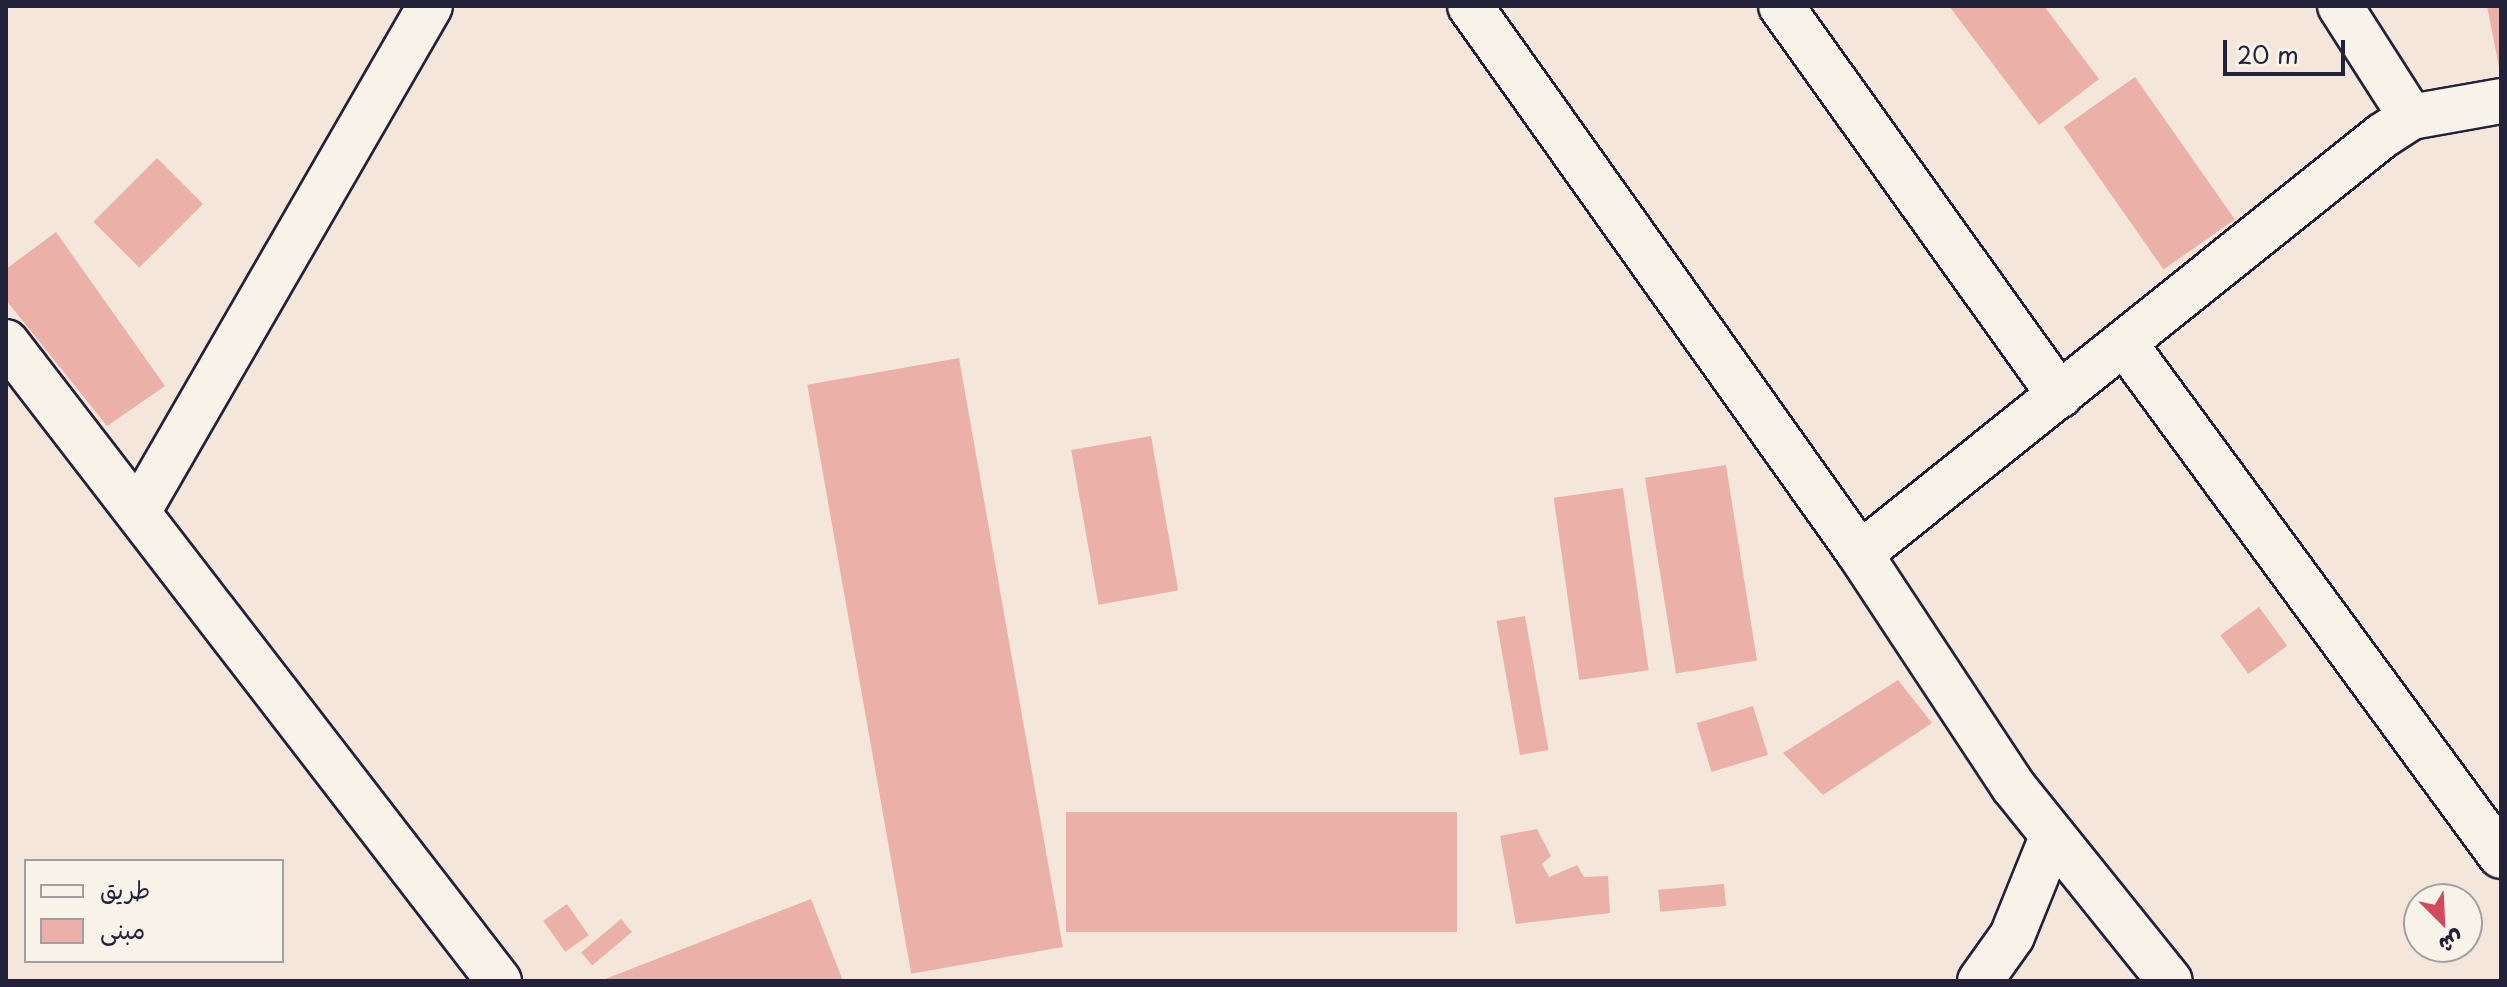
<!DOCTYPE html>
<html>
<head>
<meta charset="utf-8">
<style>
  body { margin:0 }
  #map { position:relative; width:2507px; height:987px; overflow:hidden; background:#f5e6db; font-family:"Playpen Sans","Playpen Sans Arabic",sans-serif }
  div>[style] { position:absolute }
  .building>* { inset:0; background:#ebb1a8; transform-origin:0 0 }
  .roads { filter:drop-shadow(2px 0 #22223b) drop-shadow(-2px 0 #22223b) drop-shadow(0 2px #22223b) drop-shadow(0 -2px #22223b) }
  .street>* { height:44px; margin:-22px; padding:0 22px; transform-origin:22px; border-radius:22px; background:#f7f3e8 }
  .secondary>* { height:44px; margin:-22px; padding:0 22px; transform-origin:22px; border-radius:22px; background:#f7f3e8 }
  .highway>* { height:44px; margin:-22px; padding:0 22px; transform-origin:22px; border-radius:22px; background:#f7f3e8 }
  span { translate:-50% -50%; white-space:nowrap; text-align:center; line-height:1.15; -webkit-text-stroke:8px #f7f3e8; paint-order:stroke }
  .frame { position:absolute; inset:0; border:8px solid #22223b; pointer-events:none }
  .legend { position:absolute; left:24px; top:859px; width:260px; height:104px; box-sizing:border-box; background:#f7f3e8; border:2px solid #a29fa3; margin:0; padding:10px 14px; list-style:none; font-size:24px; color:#22223b }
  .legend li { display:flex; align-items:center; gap:16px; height:40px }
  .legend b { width:40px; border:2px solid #a29fa3 }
  .north { position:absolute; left:2403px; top:883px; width:80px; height:80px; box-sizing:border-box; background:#f7f3e8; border:2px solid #a29fa3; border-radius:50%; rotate:156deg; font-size:22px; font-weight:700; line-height:32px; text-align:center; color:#22223b }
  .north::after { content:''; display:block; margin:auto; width:28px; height:36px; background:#d1495b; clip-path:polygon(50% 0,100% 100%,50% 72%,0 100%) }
  .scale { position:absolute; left:2223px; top:40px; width:122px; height:36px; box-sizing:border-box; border:4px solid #22223b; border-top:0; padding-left:10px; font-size:24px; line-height:28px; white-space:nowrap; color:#22223b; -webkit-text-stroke:6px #f7f3e8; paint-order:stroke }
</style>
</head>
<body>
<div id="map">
  <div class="building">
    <div style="clip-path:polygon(1949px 6px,2044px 6px,2099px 79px,2039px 125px)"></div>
    <div style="clip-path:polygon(2487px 6px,2501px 6px,2501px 72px,2500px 72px)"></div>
    <div style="left:2135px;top:77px;width:174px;height:87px;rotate:55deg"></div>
    <div style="left:157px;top:158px;width:65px;height:90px;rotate:45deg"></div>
    <div style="clip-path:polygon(56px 232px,165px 386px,107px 426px,6px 300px,6px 269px)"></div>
    <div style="left:959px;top:358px;width:598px;height:154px;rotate:80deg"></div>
    <div style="left:1151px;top:436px;width:157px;height:81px;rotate:80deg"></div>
    <div style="left:1726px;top:465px;width:198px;height:82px;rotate:81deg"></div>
    <div style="left:1623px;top:488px;width:184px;height:70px;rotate:82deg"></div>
    <div style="left:2259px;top:607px;width:48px;height:48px;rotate:54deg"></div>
    <div style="left:1525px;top:616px;width:136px;height:29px;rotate:80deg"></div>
    <div style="clip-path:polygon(1898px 680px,1932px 723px,1823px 795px,1783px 753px)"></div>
    <div style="left:1753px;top:706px;width:51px;height:59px;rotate:73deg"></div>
    <div style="left:1457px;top:812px;width:120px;height:391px;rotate:90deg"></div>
    <div style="clip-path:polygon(1537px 829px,1551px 856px,1542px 864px,1549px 877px,1577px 865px,1584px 877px,1608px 876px,1610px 913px,1516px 924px,1500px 836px)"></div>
    <div style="left:1724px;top:884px;width:22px;height:66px;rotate:85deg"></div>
    <div style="clip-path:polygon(811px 899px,843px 981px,600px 981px)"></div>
    <div style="left:567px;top:904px;width:38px;height:29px;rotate:55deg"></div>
    <div style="left:621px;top:919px;width:17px;height:52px;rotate:50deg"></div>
  </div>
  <div class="roads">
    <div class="street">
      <div style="left:1781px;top:6px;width:479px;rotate:54.4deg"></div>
      <div style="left:2340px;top:6px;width:132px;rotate:57.4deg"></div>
      <div style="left:6px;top:342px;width:807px;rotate:52.35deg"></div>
      <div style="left:2125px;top:344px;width:635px;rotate:53.71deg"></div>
      <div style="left:138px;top:512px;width:584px;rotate:-60.01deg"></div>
      <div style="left:1860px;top:554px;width:669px;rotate:-38.69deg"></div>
      <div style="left:2382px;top:136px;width:35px;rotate:-33deg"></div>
      <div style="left:2411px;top:117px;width:91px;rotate:-10.1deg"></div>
    </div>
    <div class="secondary">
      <div style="left:1470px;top:6px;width:673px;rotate:54.56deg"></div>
      <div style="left:1860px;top:554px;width:278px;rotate:56.6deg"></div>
      <div style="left:2013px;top:786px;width:250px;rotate:51.2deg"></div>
    </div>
    <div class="highway">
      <div style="left:1980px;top:981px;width:55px;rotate:-54.6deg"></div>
      <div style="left:2012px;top:936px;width:107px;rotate:-68deg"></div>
    </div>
  </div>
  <div class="frame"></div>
  <ul class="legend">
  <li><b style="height:10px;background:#f7f3e8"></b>طريق</li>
  <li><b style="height:22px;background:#ebb1a8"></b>مبنى</li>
  </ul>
  <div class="north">ش</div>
  <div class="scale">20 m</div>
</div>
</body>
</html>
